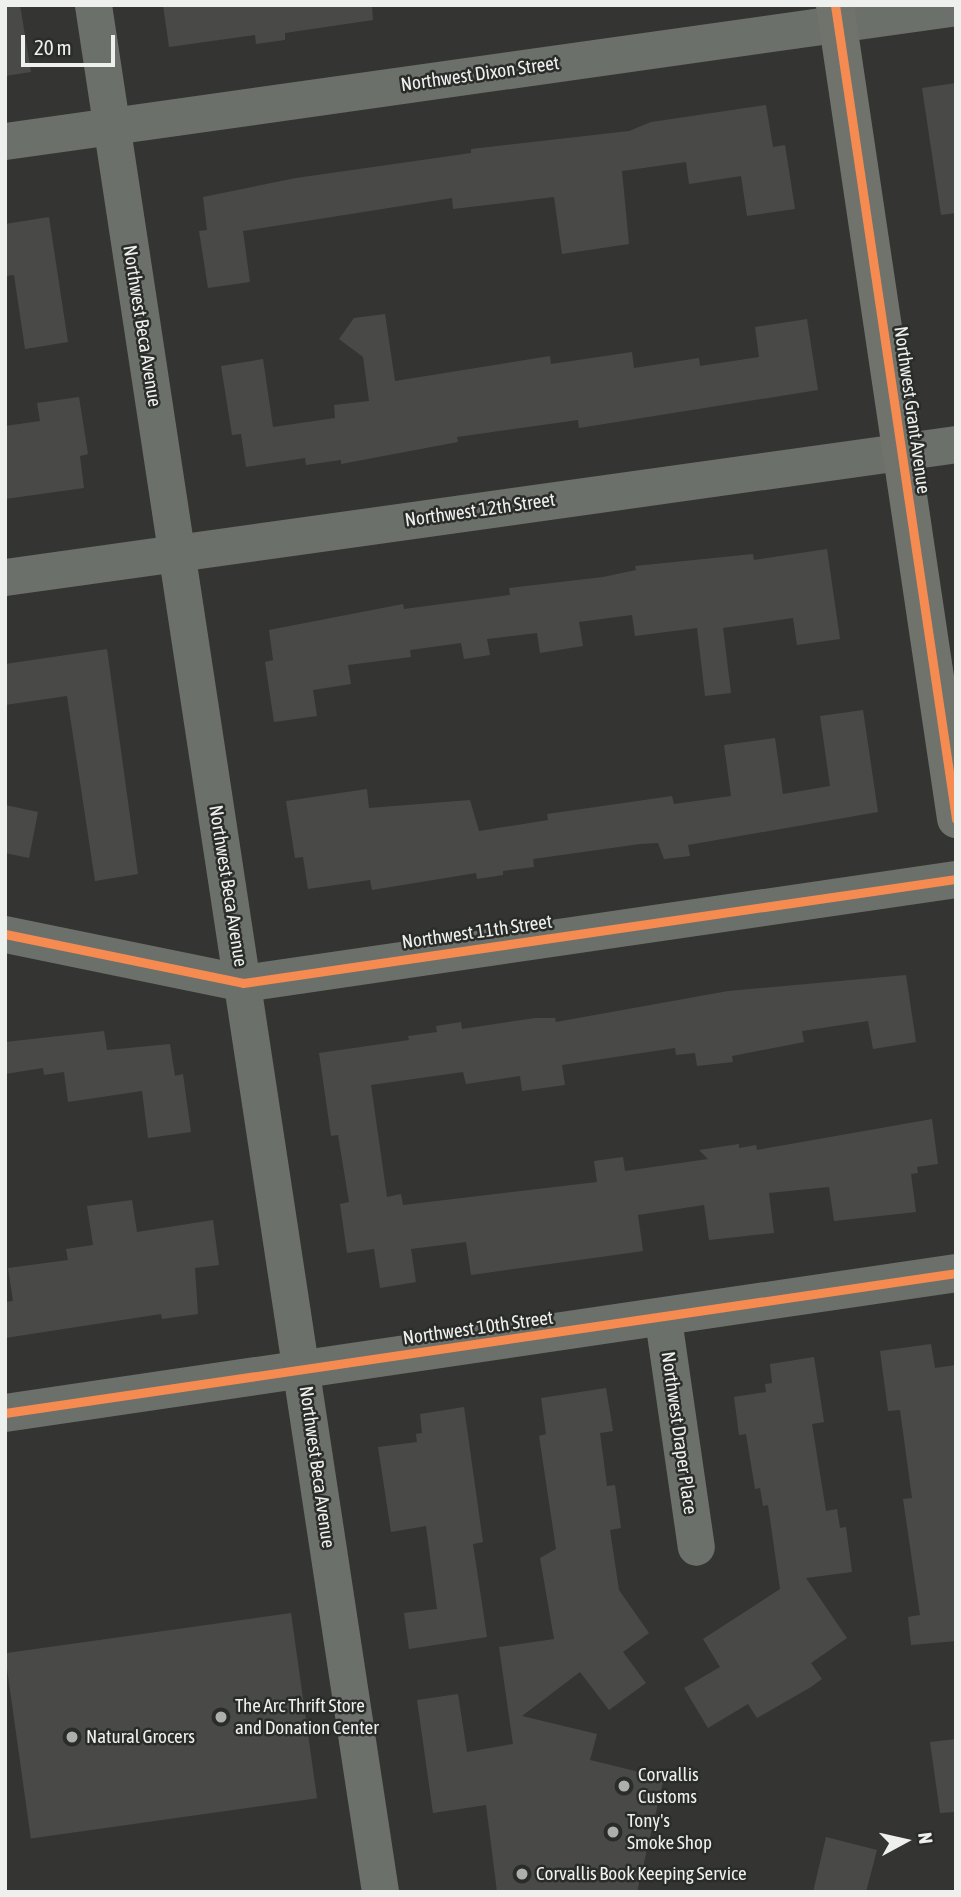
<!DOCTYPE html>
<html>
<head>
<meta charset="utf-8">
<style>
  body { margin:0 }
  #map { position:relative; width:961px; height:1897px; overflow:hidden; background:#343533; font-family:"Asap Condensed",sans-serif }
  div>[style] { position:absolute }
  .building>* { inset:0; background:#494a48; transform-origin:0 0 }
  .minor>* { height:37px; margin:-18.5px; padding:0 18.5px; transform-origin:18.5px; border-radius:18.5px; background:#6c706a }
  .tertiary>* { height:38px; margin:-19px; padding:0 19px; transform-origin:19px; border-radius:19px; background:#6c706a }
  .secondary>* { height:38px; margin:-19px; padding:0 19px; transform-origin:19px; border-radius:19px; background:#6f736c }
  .cycleway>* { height:9px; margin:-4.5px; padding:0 4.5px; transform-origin:4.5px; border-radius:4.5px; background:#f68b52 }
  .dots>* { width:19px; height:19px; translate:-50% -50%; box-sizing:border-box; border:4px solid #292c28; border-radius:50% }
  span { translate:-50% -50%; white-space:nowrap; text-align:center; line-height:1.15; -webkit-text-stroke:5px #292c28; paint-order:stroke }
  .street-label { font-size:19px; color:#eef0ee }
  .poi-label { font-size:19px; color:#eef0ee }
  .left { translate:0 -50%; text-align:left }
  .frame { position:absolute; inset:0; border:7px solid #eef0ee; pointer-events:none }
  .north { position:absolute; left:870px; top:1806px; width:70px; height:70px; -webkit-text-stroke:5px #292c28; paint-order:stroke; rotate:82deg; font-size:19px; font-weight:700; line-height:28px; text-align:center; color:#eef0ee }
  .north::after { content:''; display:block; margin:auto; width:24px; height:32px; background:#eef0ee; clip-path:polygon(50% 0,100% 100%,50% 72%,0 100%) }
  .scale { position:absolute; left:21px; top:35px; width:94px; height:32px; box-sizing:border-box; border:4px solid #eef0ee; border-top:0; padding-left:9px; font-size:21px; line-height:24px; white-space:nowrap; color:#eef0ee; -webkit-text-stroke:5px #292c28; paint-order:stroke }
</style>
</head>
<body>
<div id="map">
  <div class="building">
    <div style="clip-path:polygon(5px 5px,20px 5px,31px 72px,5px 76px)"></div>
    <div style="clip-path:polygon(163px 5px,372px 5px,373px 20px,285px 33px,285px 40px,256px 44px,255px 35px,169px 47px)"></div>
    <div style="clip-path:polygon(956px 83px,956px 213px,941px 215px,922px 88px)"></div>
    <div style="clip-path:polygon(766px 105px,773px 147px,785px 145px,795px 209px,747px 216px,741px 176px,689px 184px,686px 162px,622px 171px,629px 244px,562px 254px,554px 197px,453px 209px,452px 198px,243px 231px,250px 282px,208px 288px,199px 231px,207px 230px,203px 197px,296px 178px,471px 153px,471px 149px,629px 131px,651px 122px)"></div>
    <div style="clip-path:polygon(49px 217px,68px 342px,25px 349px,14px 275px,5px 276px,5px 224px)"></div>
    <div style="clip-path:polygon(385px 314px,395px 381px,550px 356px,551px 364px,632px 352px,634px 368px,699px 358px,700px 366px,759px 357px,755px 327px,807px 319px,818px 390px,579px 428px,578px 420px,457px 437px,458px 442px,341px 464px,341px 460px,306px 465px,305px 458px,246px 467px,241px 434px,232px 435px,221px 366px,263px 359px,273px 427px,335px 418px,334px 405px,369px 401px,363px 357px,339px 339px,354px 318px)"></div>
    <div style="clip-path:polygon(79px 397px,88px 454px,80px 456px,84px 488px,5px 499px,5px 426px,40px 421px,37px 403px)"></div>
    <div style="clip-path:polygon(827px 549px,840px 639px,797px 645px,793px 618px,723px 628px,731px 693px,705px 696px,697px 628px,635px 636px,632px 615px,579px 622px,583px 646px,540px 653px,537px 633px,487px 639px,490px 655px,464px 659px,461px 643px,410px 650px,411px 657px,348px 665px,351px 684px,313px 690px,317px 716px,274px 722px,265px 662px,273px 660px,269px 630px,403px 604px,404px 609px,510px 595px,509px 588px,603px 577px,636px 570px,635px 566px,753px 554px,754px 560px)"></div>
    <div style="clip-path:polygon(107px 649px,138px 874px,95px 881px,67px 696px,5px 705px,5px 664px)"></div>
    <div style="clip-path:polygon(863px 710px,878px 812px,688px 845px,690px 856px,664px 859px,658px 843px,640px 844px,533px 859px,534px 867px,503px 871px,503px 875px,477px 879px,476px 873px,372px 890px,370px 880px,308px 889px,303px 857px,295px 858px,286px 801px,367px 789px,369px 808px,470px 800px,479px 831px,548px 820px,547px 814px,672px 796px,674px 804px,731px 796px,724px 745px,775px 738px,783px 794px,830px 786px,820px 716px)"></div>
    <div style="clip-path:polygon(5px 805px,38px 812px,29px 858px,5px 853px)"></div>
    <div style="clip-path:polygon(906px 975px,916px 1042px,873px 1049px,868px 1021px,802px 1031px,804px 1042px,732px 1056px,733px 1062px,697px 1066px,695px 1053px,676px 1055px,675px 1048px,562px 1065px,565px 1085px,522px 1091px,520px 1076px,466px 1084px,463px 1072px,371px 1085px,387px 1197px,401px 1194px,403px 1205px,597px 1182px,594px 1161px,623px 1157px,625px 1171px,708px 1159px,699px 1150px,739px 1144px,739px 1148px,756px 1145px,757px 1150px,932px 1119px,938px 1164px,917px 1167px,918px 1173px,911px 1174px,916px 1212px,834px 1221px,829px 1187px,769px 1193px,774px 1233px,709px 1240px,704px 1205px,638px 1215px,643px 1251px,608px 1256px,471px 1275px,466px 1242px,411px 1249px,416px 1282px,380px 1288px,374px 1249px,347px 1253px,340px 1204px,349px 1202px,338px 1135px,331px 1136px,319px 1053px,409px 1040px,408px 1036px,437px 1032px,436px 1026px,461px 1022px,462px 1029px,535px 1018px,555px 1018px,556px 1022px,728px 991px)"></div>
    <div style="clip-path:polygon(104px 1031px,107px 1050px,170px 1044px,175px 1076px,183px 1074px,191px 1132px,148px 1138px,142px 1091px,68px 1102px,64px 1072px,44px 1075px,43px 1068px,5px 1074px,5px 1042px)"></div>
    <div style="clip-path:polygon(132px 1200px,137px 1232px,213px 1220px,219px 1265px,195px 1268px,198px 1314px,162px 1319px,161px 1314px,5px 1338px,5px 1302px,13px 1301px,8px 1268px,68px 1260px,66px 1249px,93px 1245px,87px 1206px)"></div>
    <div style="clip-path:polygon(931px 1344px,935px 1368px,956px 1365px,956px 1641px,911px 1645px,908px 1617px,920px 1615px,903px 1499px,912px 1498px,900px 1410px,888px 1411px,880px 1351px)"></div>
    <div style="clip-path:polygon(814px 1357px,824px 1422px,812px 1424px,826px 1511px,837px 1509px,840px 1528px,846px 1527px,852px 1572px,806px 1578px,847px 1638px,811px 1663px,822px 1679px,811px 1687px,757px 1718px,748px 1704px,708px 1728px,684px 1688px,720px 1667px,703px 1639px,780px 1589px,768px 1505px,763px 1506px,760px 1488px,755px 1489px,746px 1434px,739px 1435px,734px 1397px,766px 1392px,765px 1384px,772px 1383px,770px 1364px)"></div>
    <div style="clip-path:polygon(606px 1388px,613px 1431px,600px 1433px,607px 1486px,615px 1485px,621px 1528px,610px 1530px,619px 1590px,649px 1633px,623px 1652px,646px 1683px,609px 1710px,580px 1672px,522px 1716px,597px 1734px,590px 1760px,664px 1778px,637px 1892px,497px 1892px,486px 1805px,433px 1813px,417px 1700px,458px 1694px,467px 1752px,513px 1744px,499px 1647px,554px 1639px,540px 1558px,556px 1549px,539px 1436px,546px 1434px,541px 1398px)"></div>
    <div style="clip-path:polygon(464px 1407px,483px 1542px,473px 1544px,487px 1637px,409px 1649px,404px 1613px,437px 1609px,426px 1526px,391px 1532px,378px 1447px,417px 1442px,416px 1434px,422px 1433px,420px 1414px)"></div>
    <div style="left:291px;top:1613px;width:187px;height:289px;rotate:82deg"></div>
    <div style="clip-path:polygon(956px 1739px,956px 1812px,940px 1813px,930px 1742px)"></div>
    <div style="clip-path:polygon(826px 1837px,877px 1850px,866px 1892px,813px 1892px)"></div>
  </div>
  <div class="minor">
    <div style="left:93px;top:5px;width:1909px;rotate:81.35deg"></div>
    <div style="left:5px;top:141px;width:960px;rotate:-8.02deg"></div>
    <div style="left:5px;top:577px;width:960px;rotate:-7.96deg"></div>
    <div style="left:5px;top:934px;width:243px;rotate:11.6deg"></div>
    <div style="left:243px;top:983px;width:721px;rotate:-8.3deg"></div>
    <div style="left:663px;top:1319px;width:230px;rotate:81.8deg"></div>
  </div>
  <div class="tertiary">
    <div style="left:5px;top:1413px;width:961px;rotate:-8.37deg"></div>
  </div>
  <div class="secondary">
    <div style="left:835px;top:5px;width:823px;rotate:81.54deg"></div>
  </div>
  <div class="cycleway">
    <div style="left:835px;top:5px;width:823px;rotate:81.54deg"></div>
    <div style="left:5px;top:934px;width:243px;rotate:11.6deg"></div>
    <div style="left:243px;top:983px;width:721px;rotate:-8.3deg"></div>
    <div style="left:5px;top:1413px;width:961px;rotate:-8.37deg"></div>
  </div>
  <div class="dots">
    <div style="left:221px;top:1717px;background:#adafad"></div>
    <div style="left:72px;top:1737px;background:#adafad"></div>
    <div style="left:624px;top:1786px;background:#adafad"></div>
    <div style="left:613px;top:1832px;background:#adafad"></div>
    <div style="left:522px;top:1874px;background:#adafad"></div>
  </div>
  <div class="street-label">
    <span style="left:480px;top:74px;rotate:-8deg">Northwest Dixon Street</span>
    <span style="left:142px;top:326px;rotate:81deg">Northwest Beca Avenue</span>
    <span style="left:912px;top:410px;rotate:82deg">Northwest Grant Avenue</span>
    <span style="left:480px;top:510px;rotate:-8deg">Northwest 12th Street</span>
    <span style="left:228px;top:886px;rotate:81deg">Northwest Beca Avenue</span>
    <span style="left:477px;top:932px;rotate:-8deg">Northwest 11th Street</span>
    <span style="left:478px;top:1328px;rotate:-8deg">Northwest 10th Street</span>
    <span style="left:679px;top:1433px;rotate:82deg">Northwest Draper Place</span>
    <span style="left:317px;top:1467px;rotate:82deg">Northwest Beca Avenue</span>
  </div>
  <div class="poi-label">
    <span class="left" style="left:235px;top:1717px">The Arc Thrift Store<br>and Donation Center</span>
    <span class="left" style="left:86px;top:1737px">Natural Grocers</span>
    <span class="left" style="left:638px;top:1786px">Corvallis<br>Customs</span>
    <span class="left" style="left:627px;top:1832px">Tony's<br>Smoke Shop</span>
    <span class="left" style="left:536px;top:1874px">Corvallis Book Keeping Service</span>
  </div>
  <div class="frame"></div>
  <div class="north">N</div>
  <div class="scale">20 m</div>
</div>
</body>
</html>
